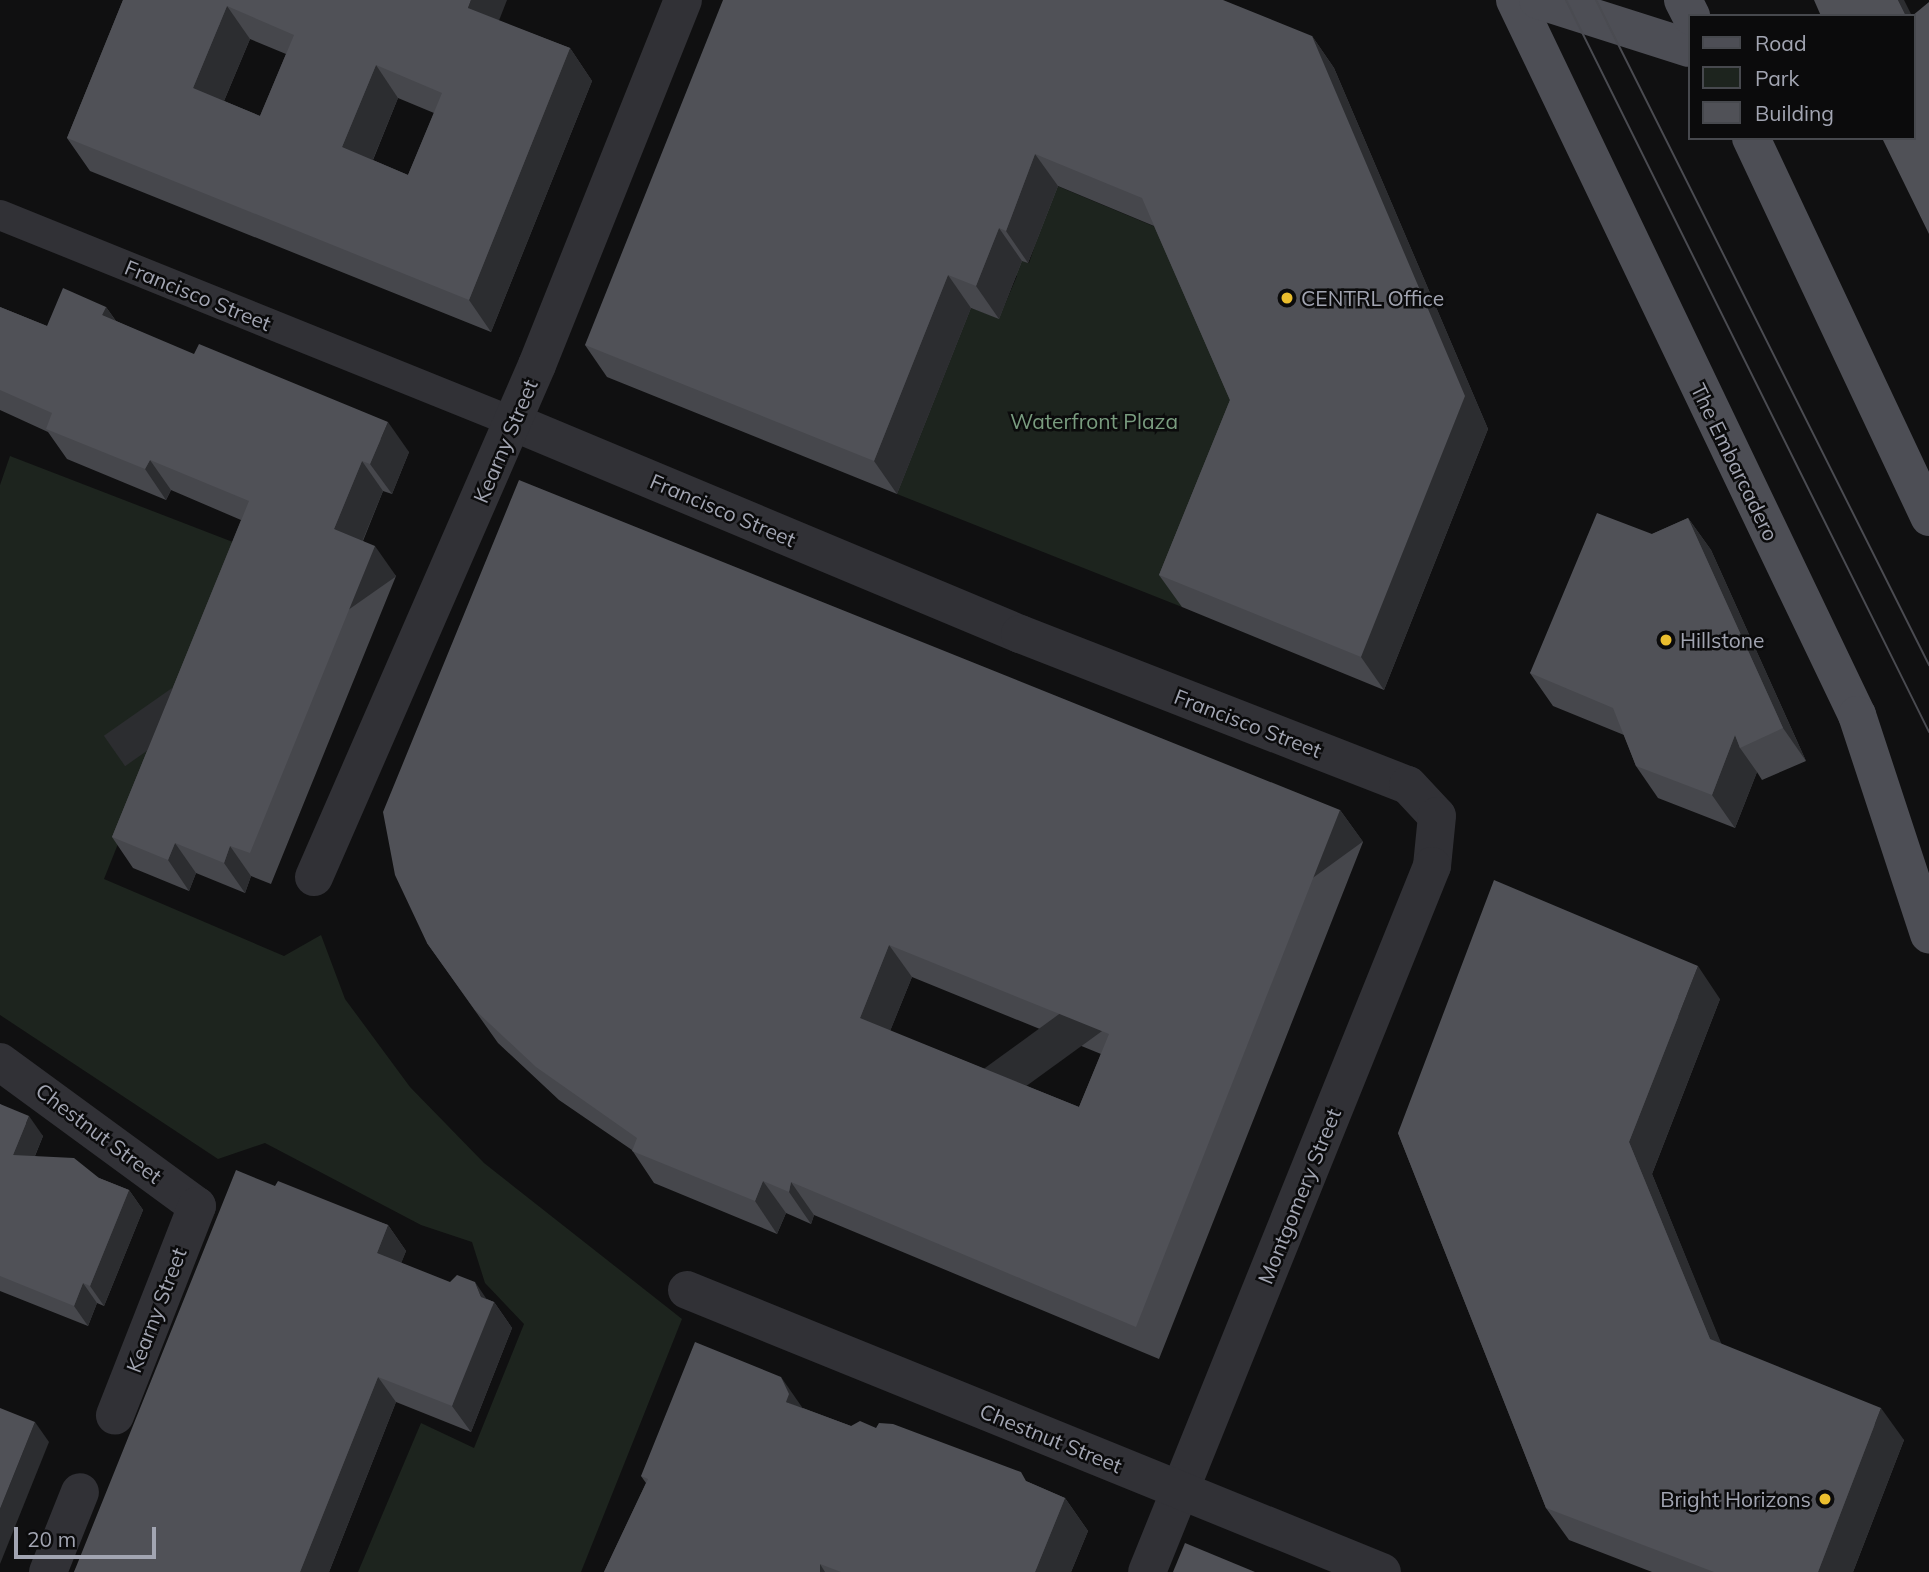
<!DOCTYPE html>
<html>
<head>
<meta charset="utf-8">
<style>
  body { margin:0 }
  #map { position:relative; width:1929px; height:1572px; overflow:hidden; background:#101011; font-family:Mulish,sans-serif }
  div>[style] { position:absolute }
  .green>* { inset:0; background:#1d241e }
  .pedestrian>* { height:30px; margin:-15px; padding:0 15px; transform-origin:15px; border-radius:15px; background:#313136 }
  .minor>* { height:38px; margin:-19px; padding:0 19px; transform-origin:19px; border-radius:19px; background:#313136 }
  .primary>* { height:38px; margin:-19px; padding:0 19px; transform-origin:19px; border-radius:19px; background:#4d4e55 }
  .tram>* { height:2px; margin:-1px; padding:0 1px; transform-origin:1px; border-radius:1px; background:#4a4b51 }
  .wall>* { inset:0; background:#46474c }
  .shaded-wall>* { inset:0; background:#2c2d30; transform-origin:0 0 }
  .building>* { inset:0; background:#505157 }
  .dots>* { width:19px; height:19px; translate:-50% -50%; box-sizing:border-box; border:4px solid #0b0b0c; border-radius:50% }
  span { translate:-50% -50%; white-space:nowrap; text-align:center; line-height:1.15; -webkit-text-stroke:5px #0b0b0c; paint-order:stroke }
  .street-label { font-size:21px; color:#a2a5b2 }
  .poi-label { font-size:21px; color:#a2a5b2 }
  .left { translate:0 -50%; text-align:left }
  .right { translate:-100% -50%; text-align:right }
  .park-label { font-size:21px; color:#799c7f }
  .legend { position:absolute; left:1688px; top:14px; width:228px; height:126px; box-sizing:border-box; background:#0b0b0c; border:2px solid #47494e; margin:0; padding:9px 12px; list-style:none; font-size:21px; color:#a2a5b2 }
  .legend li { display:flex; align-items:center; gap:14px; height:35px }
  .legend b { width:35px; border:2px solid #47494e }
  .scale { position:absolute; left:14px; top:1527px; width:142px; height:32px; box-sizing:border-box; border:4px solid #a2a5b2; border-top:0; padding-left:9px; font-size:21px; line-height:24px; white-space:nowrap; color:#a2a5b2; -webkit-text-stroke:5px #0b0b0c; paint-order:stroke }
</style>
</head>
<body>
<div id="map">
  <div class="green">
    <div style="clip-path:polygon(1055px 185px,1165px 231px,1253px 433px,1182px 607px,897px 494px,971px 308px,999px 318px,1017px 276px,990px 265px,996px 250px,1029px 263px)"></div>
    <div style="clip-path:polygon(10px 456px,238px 544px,104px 879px,284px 956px,321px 935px,345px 999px,410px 1087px,484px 1163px,682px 1319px,581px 1572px,358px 1572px,421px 1423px,474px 1448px,524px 1324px,485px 1283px,472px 1242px,421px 1225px,265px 1143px,218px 1159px,0 1015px,0 485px)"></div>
  </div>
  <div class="pedestrian">
    <div style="left:0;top:215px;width:553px;rotate:21.97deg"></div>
  </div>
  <div class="minor">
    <div style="left:513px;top:422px;width:550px;rotate:22.69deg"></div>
    <div style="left:1020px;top:634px;width:416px;rotate:21.3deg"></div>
    <div style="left:1408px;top:785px;width:42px;rotate:46.9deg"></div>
    <div style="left:1437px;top:816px;width:50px;rotate:95.7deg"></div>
    <div style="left:1432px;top:866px;width:761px;rotate:111.98deg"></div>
    <div style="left:314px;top:877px;width:558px;rotate:-66.46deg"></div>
    <div style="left:537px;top:365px;width:393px;rotate:-68.2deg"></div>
    <div style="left:0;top:1062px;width:244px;rotate:36.2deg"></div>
    <div style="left:197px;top:1206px;width:225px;rotate:111.4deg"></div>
    <div style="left:687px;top:1290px;width:750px;rotate:22.09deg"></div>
    <div style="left:48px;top:1572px;width:86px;rotate:-68.2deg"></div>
  </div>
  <div class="primary">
    <div style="left:1515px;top:0;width:793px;rotate:64.44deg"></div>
    <div style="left:1857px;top:715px;width:231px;rotate:71.8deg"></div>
    <div style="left:1538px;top:0;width:158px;rotate:17.6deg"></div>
    <div style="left:1683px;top:0;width:18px;rotate:63deg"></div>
    <div style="left:1751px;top:138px;width:419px;rotate:64.8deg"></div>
  </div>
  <div class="tram">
    <div style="left:1566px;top:0;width:817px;rotate:63.62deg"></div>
    <div style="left:1596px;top:0;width:744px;rotate:63.4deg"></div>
  </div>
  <div class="wall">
    <div style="clip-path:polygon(evenodd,123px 0,499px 21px,570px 48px,592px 81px,491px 332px,90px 171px,67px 138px,123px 0,250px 39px,286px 54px,260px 116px,224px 101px,250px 39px,123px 0,398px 98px,434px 113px,408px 175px,373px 160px,398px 98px)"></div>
    <div style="clip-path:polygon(1312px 36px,1334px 68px,1488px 429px,1384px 690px,1182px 607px,1159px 575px,1230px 400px,1154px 226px,1058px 186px,1028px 263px,1022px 261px,999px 319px,971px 308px,897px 494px,607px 377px,585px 345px)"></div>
    <div style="clip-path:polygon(0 307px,47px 326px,106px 307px,116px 321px,409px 452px,392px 494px,383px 491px,363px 541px,396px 576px,271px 884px,251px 876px,245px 893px,196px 873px,189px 891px,133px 868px,112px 837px,241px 520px,171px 490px,166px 500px,67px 459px,48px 432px,0 410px)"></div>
    <div style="clip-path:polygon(1688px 518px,1711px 550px,1806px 761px,1762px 780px,1757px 772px,1735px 828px,1658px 798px,1636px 766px,1624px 735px,1553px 706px,1530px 673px,1652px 534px)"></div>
    <div style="clip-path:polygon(evenodd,1340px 810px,1363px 842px,1159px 1359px,814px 1215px,811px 1224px,786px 1213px,777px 1234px,654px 1183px,632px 1150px,559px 1100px,498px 1043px,427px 943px,1340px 810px,912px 977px,1101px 1054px,1079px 1107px,890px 1031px,912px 977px)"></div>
    <div style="clip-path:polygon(1720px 999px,1652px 1174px,1721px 1344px,1904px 1440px,1853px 1572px,1652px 1572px,1569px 1540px,1546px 1508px,1398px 1133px)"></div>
    <div style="clip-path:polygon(0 1104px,43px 1136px,35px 1156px,99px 1178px,129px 1190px,143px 1210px,104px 1306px,97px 1303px,88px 1326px,0 1291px)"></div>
    <div style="clip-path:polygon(275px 1186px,388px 1225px,406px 1251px,401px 1263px,494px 1302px,512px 1328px,471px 1432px,396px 1402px,329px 1572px,74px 1572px)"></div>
    <div style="clip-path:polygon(803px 1408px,851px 1426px,876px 1428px,1028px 1482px,1065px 1498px,1088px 1531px,1071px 1572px,604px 1572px,646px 1483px,641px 1476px)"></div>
  </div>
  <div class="shaded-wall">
    <div style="clip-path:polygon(471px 0,507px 0,491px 41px,468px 8px)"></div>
    <div style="clip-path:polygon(1898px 0,1904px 0,1912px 16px,1906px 16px)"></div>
    <div style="clip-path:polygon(227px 6px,250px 39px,216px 120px,193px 88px)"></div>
    <div style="clip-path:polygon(1312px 36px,1334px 68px,1488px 429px,1384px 690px,1361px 657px)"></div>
    <div style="clip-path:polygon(570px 48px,592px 81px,491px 332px,469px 300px)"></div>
    <div style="clip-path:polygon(376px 65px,398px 98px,365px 179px,342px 147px)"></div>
    <div style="clip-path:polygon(1035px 154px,1058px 186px,1028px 263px,1006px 231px)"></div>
    <div style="clip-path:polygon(999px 228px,1022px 261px,999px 319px,976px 286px)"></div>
    <div style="clip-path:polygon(948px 275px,971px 308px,897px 494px,874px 461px)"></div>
    <div style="clip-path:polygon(106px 307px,127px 337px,102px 315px)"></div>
    <div style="clip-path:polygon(388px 422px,409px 452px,392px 494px,370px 464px)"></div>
    <div style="clip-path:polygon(150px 460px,171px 490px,166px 500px,145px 469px)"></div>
    <div style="clip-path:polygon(362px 461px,383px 491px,355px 559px,334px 529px)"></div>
    <div style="clip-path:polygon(1688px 518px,1711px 550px,1806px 761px,1783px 728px)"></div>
    <div style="left:375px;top:546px;width:37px;height:331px;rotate:55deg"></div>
    <div style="clip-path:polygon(1735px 735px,1740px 748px,1757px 772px,1735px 828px,1712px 795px)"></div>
    <div style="left:1340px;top:810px;width:39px;height:556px;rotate:54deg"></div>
    <div style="clip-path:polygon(175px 843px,196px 873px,189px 891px,168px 860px)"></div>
    <div style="clip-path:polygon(230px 846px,251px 876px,245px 893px,224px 863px)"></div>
    <div style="clip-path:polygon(889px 945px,912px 977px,882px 1051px,860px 1018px)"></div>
    <div style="clip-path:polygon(1698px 966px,1720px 999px,1652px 1174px,1733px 1372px,1710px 1339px,1629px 1142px)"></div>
    <div style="clip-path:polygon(29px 1116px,43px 1136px,27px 1175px,13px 1155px)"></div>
    <div style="clip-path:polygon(763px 1181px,786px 1213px,777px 1234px,755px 1201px)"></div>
    <div style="clip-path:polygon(791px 1182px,814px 1215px,811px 1224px,789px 1192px)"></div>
    <div style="clip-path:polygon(129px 1190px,143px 1210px,104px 1306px,90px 1286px)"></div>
    <div style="clip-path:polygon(388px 1225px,406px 1251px,395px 1279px,377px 1253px)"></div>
    <div style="clip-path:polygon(475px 1282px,492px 1307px,494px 1302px,512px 1328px,471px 1432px,452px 1406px,481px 1297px)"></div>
    <div style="clip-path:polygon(83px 1283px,97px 1303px,88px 1326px,74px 1306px)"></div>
    <div style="clip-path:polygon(378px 1377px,396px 1402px,329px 1572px,300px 1572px)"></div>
    <div style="clip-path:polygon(781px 1377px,804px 1410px,786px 1402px)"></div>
    <div style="clip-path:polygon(1881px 1408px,1904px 1440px,1853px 1572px,1818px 1572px)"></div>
    <div style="clip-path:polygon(35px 1422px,49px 1442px,0 1564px,0 1509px)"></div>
    <div style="clip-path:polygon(1065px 1498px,1088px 1531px,1071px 1572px,1035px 1572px)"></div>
    <div style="clip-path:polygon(820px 1564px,825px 1572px,820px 1572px)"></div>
  </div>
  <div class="building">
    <div style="clip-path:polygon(evenodd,123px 0,471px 0,468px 8px,570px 48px,469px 300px,67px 138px,123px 0,227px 6px,294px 35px,260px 116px,193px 88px,227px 6px,123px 0,376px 65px,442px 93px,408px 175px,342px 147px,376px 65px)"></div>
    <div style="clip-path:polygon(723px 0,1223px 0,1312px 36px,1465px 396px,1361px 657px,1159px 575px,1230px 400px,1142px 198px,1035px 154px,1006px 231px,999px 228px,976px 286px,948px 275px,874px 461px,585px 345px)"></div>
    <div style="clip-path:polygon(1814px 0,1898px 0,1906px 16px,1821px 16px)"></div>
    <div style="clip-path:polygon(1929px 2px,1929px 234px,1882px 138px,1913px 138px,1913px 16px,1912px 16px)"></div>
    <div style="clip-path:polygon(63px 288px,106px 307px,102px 315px,194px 354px,199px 344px,388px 422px,370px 464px,362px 461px,334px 529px,375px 546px,250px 853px,230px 846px,224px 863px,175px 843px,168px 860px,112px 837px,249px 501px,150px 460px,145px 469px,46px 429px,52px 413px,0 390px,0 307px,47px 326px)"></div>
    <div style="clip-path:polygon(evenodd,519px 480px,1340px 810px,1136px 1327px,791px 1182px,789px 1192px,763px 1181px,755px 1201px,632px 1151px,637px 1138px,536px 1067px,475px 1010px,427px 943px,395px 875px,383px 812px,519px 480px,889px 945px,1109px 1034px,1079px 1107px,860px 1018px,889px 945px)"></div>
    <div style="clip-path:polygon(1597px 513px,1652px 534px,1688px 518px,1783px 728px,1740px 748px,1735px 735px,1712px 795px,1636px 766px,1613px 708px,1530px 673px)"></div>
    <div style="clip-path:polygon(1494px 880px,1698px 966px,1629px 1142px,1710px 1339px,1881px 1408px,1818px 1572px,1714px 1572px,1546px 1508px,1398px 1133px)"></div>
    <div style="clip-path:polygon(0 1104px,29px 1116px,13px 1155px,74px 1158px,99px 1178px,129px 1190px,90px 1286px,83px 1283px,74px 1306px,0 1276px)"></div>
    <div style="clip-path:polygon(236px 1170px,275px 1186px,278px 1181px,388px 1225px,377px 1253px,450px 1282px,457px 1275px,475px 1282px,481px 1297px,494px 1302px,452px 1406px,378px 1377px,300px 1572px,74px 1572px)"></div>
    <div style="clip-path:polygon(695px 1342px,781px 1377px,789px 1394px,786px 1402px,851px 1426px,860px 1421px,876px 1428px,879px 1423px,893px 1424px,1021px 1472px,1026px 1481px,1065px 1498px,1035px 1572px,841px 1572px,820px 1564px,820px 1572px,604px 1572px,648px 1479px,641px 1476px)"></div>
    <div style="clip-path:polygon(0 1408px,35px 1422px,0 1509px)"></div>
    <div style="clip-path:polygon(1185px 1543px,1255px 1572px,1173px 1572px)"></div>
  </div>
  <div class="dots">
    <div style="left:1287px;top:298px;background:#ebbe2e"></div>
    <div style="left:1666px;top:640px;background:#ebbe2e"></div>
    <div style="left:1825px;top:1499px;background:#ebbe2e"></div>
  </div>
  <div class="street-label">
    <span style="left:198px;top:295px;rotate:22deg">Francisco Street</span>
    <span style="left:505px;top:441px;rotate:-67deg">Kearny Street</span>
    <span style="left:1735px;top:462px;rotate:64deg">The Embarcadero</span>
    <span style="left:723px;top:510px;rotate:23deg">Francisco Street</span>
    <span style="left:1248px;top:723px;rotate:21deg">Francisco Street</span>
    <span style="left:99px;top:1133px;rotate:37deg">Chestnut Street</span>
    <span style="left:1299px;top:1196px;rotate:-68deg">Montgomery Street</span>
    <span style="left:156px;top:1310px;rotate:-69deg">Kearny Street</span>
    <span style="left:1051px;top:1438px;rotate:22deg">Chestnut Street</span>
  </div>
  <div class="poi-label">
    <span class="left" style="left:1301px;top:298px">CENTRL Office</span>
    <span class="left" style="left:1680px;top:640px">Hillstone</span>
    <span class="right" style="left:1811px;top:1499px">Bright Horizons</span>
  </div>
  <div class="park-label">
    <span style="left:1094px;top:421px">Waterfront Plaza</span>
  </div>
  <ul class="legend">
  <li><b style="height:9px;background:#4d4e55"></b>Road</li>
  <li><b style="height:19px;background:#1d241e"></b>Park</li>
  <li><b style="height:19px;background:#505157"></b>Building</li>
  </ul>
  <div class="scale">20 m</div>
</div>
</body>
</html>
